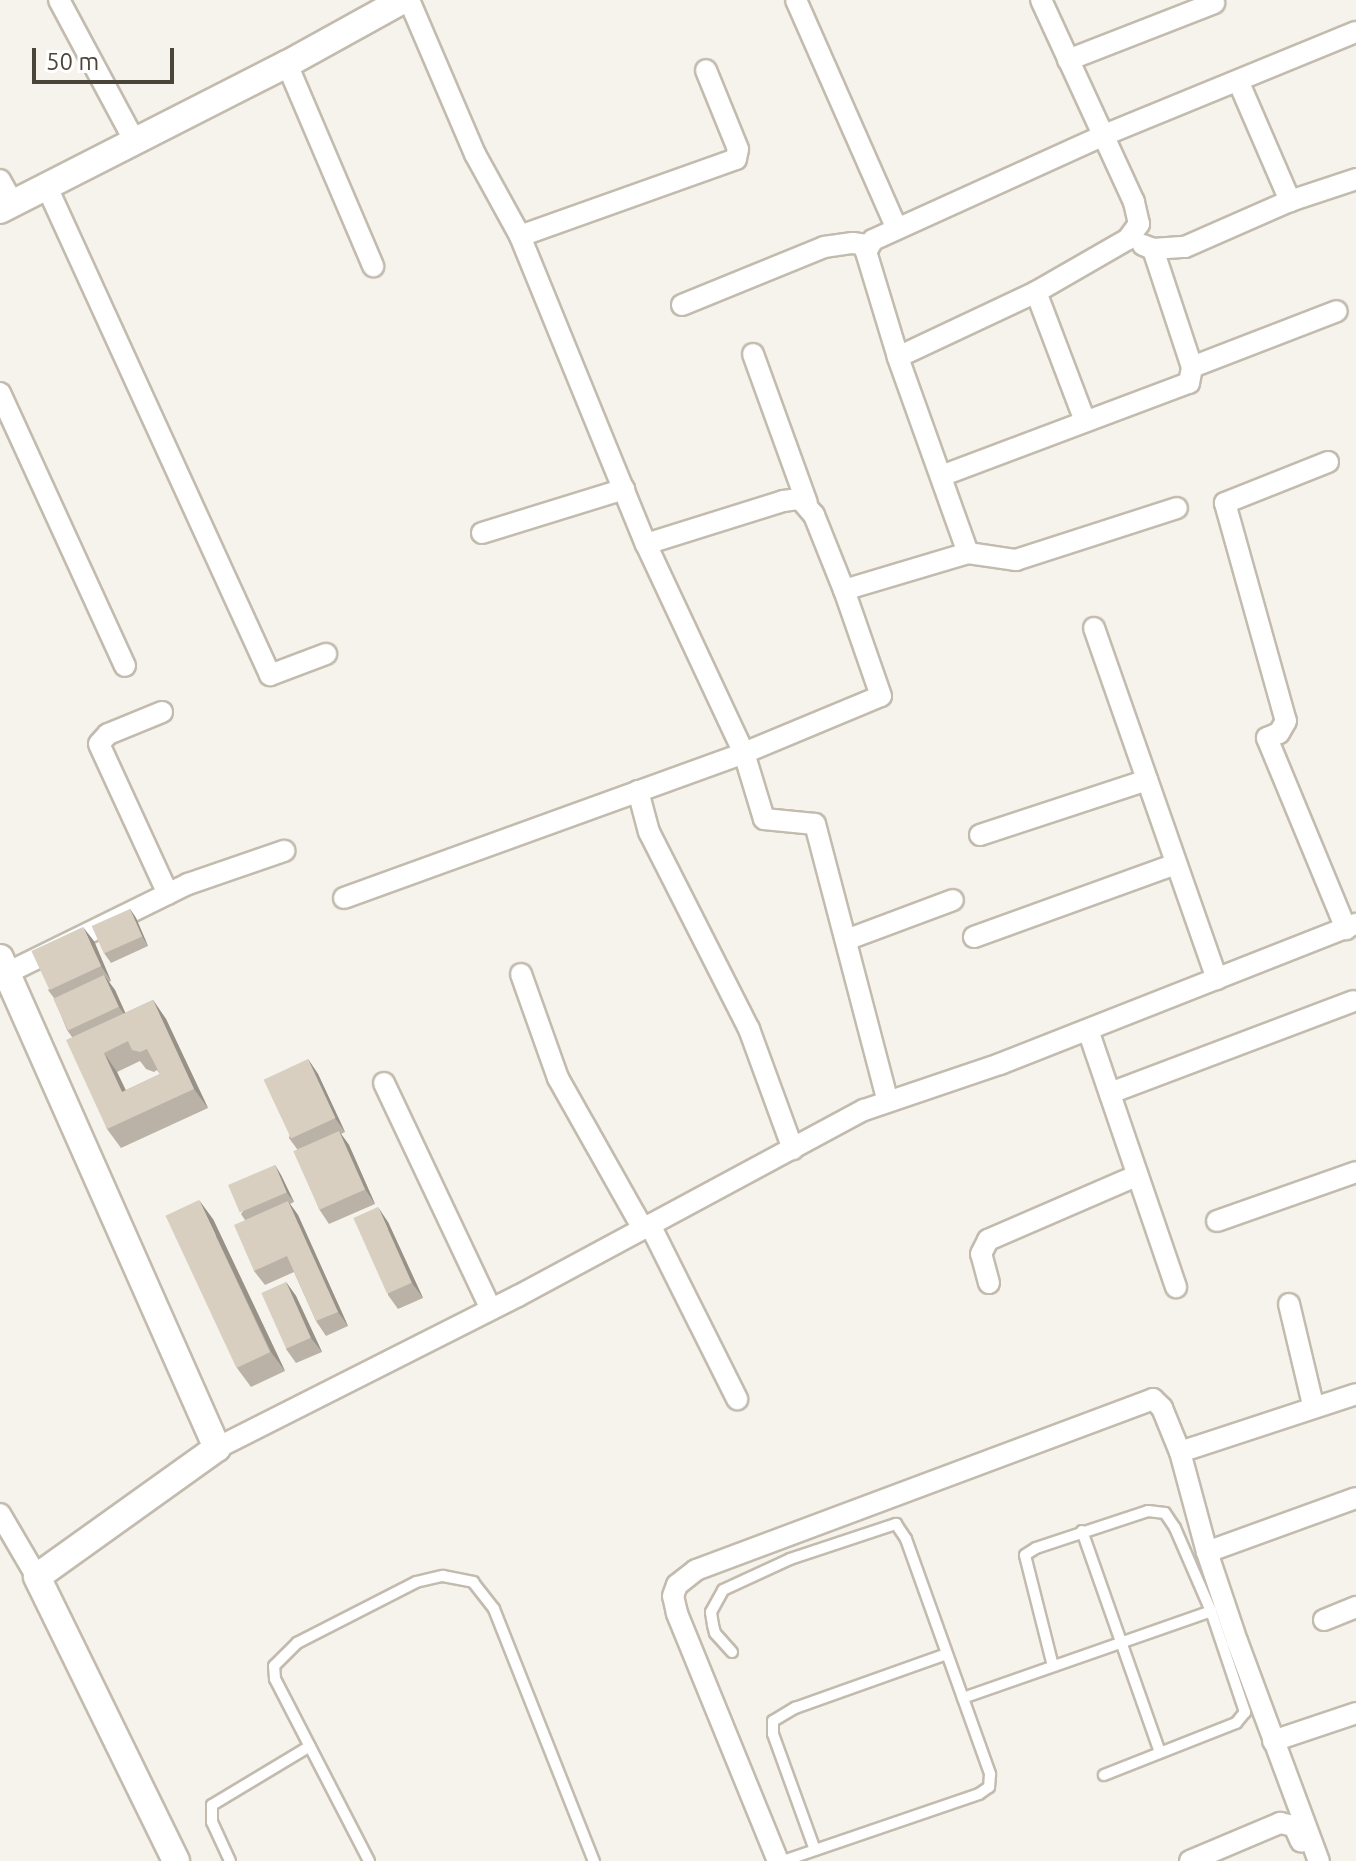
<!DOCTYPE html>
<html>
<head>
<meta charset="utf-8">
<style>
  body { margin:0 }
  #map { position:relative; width:1356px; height:1861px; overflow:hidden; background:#f6f3ec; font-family:Ubuntu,sans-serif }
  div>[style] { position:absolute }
  .roads { filter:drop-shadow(2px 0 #c2bbae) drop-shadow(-2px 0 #c2bbae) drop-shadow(0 2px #c2bbae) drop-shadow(0 -2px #c2bbae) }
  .service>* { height:10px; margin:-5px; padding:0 5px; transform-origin:5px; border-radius:5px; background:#fff }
  .minor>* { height:20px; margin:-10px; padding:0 10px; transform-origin:10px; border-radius:10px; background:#fff }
  .tertiary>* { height:26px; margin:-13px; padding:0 13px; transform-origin:13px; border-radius:13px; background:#fff }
  .wall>* { inset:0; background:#bab2a6 }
  .shaded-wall>* { inset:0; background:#979187 }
  .building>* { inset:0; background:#d8cfc1; transform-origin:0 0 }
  span { translate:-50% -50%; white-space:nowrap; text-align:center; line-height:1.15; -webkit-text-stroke:6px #fff; paint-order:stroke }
  .scale { position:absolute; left:32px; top:48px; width:142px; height:36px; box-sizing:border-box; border:4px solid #4b4439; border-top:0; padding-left:10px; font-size:24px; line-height:28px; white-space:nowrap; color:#4b4439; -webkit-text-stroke:6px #fff; paint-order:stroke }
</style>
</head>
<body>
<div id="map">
  <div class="roads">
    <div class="service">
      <div style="left:1082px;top:1531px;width:234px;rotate:70.6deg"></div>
      <div style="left:732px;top:1652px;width:25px;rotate:-132deg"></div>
      <div style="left:715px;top:1633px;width:8px;rotate:-104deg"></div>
      <div style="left:713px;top:1625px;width:13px;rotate:-99deg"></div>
      <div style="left:711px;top:1612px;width:25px;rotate:-61deg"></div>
      <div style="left:723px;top:1590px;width:74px;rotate:-24.8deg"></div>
      <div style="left:790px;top:1559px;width:112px;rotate:-18.3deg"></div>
      <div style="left:896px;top:1524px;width:18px;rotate:56deg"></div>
      <div style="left:906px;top:1539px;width:250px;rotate:70.3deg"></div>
      <div style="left:990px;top:1774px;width:13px;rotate:94deg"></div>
      <div style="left:989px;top:1787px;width:12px;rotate:145deg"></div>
      <div style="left:979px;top:1794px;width:207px;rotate:161.1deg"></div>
      <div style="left:1053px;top:1666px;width:114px;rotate:-104.2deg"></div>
      <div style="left:1025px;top:1555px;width:13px;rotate:-32deg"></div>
      <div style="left:1036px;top:1548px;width:118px;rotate:-18.3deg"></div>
      <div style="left:1148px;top:1511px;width:17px;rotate:7deg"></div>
      <div style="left:1165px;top:1513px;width:18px;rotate:56deg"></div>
      <div style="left:1175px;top:1528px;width:90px;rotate:66.6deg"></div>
      <div style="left:1211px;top:1611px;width:107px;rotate:71.4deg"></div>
      <div style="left:1245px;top:1712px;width:14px;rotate:129deg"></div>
      <div style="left:1236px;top:1723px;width:142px;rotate:158.5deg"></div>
      <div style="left:963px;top:1698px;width:263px;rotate:-19.3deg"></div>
      <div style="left:815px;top:1850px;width:123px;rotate:-109.9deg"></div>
      <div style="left:773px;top:1734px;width:13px;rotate:-90deg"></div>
      <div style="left:773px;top:1721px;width:26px;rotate:-31deg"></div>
      <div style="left:795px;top:1708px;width:161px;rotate:-19.6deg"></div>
      <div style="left:230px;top:1861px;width:43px;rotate:-114.8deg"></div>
      <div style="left:212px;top:1822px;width:17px;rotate:-90deg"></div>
      <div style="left:212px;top:1805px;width:114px;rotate:-31deg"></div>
      <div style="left:369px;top:1861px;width:205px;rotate:-117.3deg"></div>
      <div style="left:275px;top:1679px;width:13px;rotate:-94deg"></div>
      <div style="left:274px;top:1666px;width:33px;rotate:-45deg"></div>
      <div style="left:297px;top:1643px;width:134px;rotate:-27.1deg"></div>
      <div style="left:416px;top:1582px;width:28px;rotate:-13deg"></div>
      <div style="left:443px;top:1576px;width:31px;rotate:11deg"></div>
      <div style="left:473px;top:1582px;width:34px;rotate:52deg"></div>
      <div style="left:494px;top:1609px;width:271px;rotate:68.4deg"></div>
    </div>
    <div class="minor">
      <div style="left:59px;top:0;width:161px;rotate:61.8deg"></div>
      <div style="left:409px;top:0;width:168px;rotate:66.8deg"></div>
      <div style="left:475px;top:154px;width:94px;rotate:61.2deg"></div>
      <div style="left:520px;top:236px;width:333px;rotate:67.8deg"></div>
      <div style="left:646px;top:544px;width:231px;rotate:64.9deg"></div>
      <div style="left:744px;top:753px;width:69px;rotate:73.1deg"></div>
      <div style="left:764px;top:819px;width:51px;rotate:5.6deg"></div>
      <div style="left:815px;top:824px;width:287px;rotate:75.3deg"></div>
      <div style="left:796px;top:0;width:250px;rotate:66.2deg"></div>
      <div style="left:1068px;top:60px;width:157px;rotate:-21.3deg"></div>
      <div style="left:287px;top:64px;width:220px;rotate:66.9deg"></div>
      <div style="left:1239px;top:83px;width:129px;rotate:66.6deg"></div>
      <div style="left:0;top:180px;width:25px;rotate:61deg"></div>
      <div style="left:46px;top:185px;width:539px;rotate:65.43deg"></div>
      <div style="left:270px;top:675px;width:60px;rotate:-20.6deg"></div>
      <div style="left:520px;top:236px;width:229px;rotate:-19.6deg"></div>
      <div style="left:736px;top:159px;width:10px;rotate:-79deg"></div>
      <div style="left:738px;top:149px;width:85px;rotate:-112.1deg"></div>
      <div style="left:1143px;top:245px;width:11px;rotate:22deg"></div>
      <div style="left:1153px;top:249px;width:32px;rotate:-4deg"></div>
      <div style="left:1185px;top:247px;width:115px;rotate:-23.7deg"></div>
      <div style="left:1290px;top:201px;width:70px;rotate:-18.4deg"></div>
      <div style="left:1036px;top:292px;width:138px;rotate:69.2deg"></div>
      <div style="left:682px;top:305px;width:153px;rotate:-22.2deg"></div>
      <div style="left:824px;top:247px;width:29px;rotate:-8deg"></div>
      <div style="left:853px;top:243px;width:15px;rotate:8deg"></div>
      <div style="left:753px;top:354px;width:158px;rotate:70.1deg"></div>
      <div style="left:898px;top:357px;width:110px;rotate:-106.9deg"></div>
      <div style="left:866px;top:252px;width:14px;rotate:-60deg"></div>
      <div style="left:873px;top:240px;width:252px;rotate:-24.4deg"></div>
      <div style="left:1102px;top:136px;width:274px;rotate:-22.3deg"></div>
      <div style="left:1192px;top:367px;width:155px;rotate:-21.1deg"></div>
      <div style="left:0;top:393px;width:300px;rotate:65.4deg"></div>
      <div style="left:1328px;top:462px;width:111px;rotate:158.3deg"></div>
      <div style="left:1225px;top:503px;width:226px;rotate:74.4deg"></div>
      <div style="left:1286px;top:721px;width:14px;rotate:120deg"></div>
      <div style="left:1279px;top:733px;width:13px;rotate:157deg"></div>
      <div style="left:1267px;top:738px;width:207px;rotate:67.5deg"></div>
      <div style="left:941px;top:476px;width:265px;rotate:-20.6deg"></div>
      <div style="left:1189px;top:383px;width:16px;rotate:-79deg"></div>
      <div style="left:1192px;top:367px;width:124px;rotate:-108.3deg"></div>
      <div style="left:482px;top:533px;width:149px;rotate:-17.2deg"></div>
      <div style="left:646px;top:544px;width:144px;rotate:-17.4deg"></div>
      <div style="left:783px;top:501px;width:17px;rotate:-7deg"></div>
      <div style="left:800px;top:499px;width:21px;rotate:49deg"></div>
      <div style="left:814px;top:515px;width:81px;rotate:68.2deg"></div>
      <div style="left:968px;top:553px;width:208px;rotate:-109.7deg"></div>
      <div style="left:898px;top:357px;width:153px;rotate:-25.2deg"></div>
      <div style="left:1036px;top:292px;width:106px;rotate:-29.9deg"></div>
      <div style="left:1128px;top:239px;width:19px;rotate:-54deg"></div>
      <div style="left:1139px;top:224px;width:23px;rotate:-103deg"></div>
      <div style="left:1134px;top:202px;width:222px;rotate:-114.7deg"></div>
      <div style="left:1094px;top:628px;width:372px;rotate:70.7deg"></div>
      <div style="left:162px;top:712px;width:58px;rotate:157.8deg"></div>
      <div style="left:108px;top:734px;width:13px;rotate:132deg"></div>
      <div style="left:99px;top:744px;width:165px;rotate:65.3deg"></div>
      <div style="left:638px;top:791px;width:42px;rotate:75deg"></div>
      <div style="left:649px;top:832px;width:221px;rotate:63.1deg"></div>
      <div style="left:749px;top:1029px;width:128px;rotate:69.9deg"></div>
      <div style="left:980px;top:835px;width:176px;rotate:-18.2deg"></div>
      <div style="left:344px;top:898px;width:425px;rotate:-19.9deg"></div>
      <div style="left:744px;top:753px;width:148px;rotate:-22.6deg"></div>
      <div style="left:881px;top:696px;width:112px;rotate:-109.2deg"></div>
      <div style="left:844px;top:590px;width:129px;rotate:-16.6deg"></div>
      <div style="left:968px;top:553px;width:49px;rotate:8.3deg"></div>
      <div style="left:1016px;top:560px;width:169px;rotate:-17.9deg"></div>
      <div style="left:974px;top:937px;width:215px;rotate:-19.9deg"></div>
      <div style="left:846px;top:940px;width:114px;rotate:-20.5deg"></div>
      <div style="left:7px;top:973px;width:202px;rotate:-26.2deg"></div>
      <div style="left:188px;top:884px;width:102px;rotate:-19deg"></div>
      <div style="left:521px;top:974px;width:110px;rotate:70.4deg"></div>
      <div style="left:558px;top:1078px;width:173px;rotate:60.6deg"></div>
      <div style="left:1088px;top:1030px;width:272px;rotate:71.1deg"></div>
      <div style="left:384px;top:1083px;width:250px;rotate:64.7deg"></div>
      <div style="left:1110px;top:1093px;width:260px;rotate:-20.7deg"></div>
      <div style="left:1217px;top:1221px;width:147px;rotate:-19.4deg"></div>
      <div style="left:650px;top:1225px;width:195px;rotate:63.4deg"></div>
      <div style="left:989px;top:1283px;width:30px;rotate:-105deg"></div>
      <div style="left:981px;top:1254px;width:16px;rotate:-63deg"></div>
      <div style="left:988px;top:1240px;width:163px;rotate:-23.4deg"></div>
      <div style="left:1289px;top:1304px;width:104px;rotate:76.6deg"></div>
      <div style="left:217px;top:1448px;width:337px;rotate:-26.8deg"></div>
      <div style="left:518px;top:1296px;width:393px;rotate:-28.3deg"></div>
      <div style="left:864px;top:1110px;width:144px;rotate:-18.7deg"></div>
      <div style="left:1000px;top:1064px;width:383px;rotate:-21.5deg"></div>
      <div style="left:1180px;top:1452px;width:185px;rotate:-18.2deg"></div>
      <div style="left:0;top:1514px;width:73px;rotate:59.6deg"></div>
      <div style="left:1207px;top:1552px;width:158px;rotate:-19.9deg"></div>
      <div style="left:1324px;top:1620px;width:35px;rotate:-22deg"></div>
      <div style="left:1273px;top:1741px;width:88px;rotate:-18.6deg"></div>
      <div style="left:778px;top:1861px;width:268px;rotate:-112.2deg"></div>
      <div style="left:677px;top:1613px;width:17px;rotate:-103deg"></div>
      <div style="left:673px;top:1596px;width:12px;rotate:-70deg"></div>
      <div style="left:677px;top:1585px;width:24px;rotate:-38deg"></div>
      <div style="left:696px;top:1570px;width:488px;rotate:-20.5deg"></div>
      <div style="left:1153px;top:1399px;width:13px;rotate:45deg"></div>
      <div style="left:1162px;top:1408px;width:48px;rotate:67.8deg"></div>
      <div style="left:1180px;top:1452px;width:104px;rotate:74.9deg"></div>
      <div style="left:1207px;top:1552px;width:94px;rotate:71.4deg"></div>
      <div style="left:1237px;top:1641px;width:235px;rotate:69.6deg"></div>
      <div style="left:1190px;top:1861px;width:98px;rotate:-22.9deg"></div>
      <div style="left:1280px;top:1823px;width:14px;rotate:12deg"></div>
      <div style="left:1294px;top:1826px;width:17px;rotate:66deg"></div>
    </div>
    <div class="tertiary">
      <div style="left:0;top:210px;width:322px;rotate:-27deg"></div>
      <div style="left:287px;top:64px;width:132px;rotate:-28.9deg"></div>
      <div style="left:0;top:958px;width:536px;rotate:66.11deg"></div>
      <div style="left:217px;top:1448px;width:221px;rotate:144.4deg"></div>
      <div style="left:37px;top:1577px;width:316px;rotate:63.9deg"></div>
    </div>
  </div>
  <div class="wall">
    <div style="clip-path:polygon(130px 909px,136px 918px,148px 946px,111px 963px,104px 953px)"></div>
    <div style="clip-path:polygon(evenodd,94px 941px,111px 981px,109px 982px,115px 990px,125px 1013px,153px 1000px,166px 1019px,208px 1108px,121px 1148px,107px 1129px,72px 1037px,67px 1030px,54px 998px,48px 990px,94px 941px,140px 1061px,146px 1069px,154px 1072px,157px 1070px,160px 1074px,126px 1090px,117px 1072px,140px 1061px)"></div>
    <div style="clip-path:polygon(308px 1059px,318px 1074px,345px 1132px,341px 1134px,349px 1145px,375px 1204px,329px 1224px,319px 1209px,297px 1149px,289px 1138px)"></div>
    <div style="clip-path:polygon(275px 1165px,281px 1175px,294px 1202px,290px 1204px,298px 1215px,348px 1326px,326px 1336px,316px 1321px,294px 1272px,265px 1285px,254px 1271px,245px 1220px,241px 1214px)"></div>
    <div style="clip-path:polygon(213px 1219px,285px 1371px,251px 1387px,237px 1368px)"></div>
    <div style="clip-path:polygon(388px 1222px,423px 1298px,398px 1309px,388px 1295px)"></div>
    <div style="clip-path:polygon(286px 1282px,296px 1296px,322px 1352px,296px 1363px,286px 1349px)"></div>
  </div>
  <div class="shaded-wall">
    <div style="clip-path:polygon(130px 909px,136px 918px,148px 946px,142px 936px)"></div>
    <div style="clip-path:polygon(83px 927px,94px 941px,111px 981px,101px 966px)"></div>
    <div style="clip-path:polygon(104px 975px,115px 990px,129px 1021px,119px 1007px)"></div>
    <div style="clip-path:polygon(153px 1000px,166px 1019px,208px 1108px,194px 1089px)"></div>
    <div style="clip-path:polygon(104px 1053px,117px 1072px,135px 1111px,122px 1092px)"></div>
    <div style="clip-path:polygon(308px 1059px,318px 1074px,345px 1132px,335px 1118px)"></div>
    <div style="clip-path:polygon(339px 1131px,349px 1145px,375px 1204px,365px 1189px)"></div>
    <div style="clip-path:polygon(275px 1165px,281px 1175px,294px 1202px,287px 1193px)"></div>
    <div style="clip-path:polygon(199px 1200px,213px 1219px,285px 1371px,271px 1352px)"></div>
    <div style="clip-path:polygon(288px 1201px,298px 1215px,348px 1326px,338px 1312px)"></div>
    <div style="clip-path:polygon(378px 1207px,388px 1222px,423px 1298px,412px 1283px)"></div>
    <div style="clip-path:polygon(286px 1282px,296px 1296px,322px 1352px,311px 1338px)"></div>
  </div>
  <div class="building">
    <div style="left:130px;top:909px;width:30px;height:42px;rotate:66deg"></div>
    <div style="left:83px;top:927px;width:43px;height:57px;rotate:65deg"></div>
    <div style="left:104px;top:975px;width:35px;height:56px;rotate:65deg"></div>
    <div style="clip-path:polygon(evenodd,153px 1000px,194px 1089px,107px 1129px,66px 1040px,153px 1000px,128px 1041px,132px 1050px,140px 1052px,147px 1049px,160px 1074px,122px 1092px,104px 1053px,128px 1041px)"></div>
    <div style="left:308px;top:1059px;width:65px;height:49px;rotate:65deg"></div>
    <div style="left:339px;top:1131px;width:64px;height:50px;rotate:66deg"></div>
    <div style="left:275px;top:1165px;width:30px;height:51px;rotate:67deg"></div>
    <div style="left:199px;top:1200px;width:168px;height:37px;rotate:65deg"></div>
    <div style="clip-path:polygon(288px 1201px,338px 1312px,316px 1321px,287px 1256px,254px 1271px,234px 1225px)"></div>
    <div style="left:378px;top:1207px;width:83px;height:27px;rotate:66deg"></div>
    <div style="left:286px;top:1282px;width:61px;height:27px;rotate:66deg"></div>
  </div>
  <div class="scale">50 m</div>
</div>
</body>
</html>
